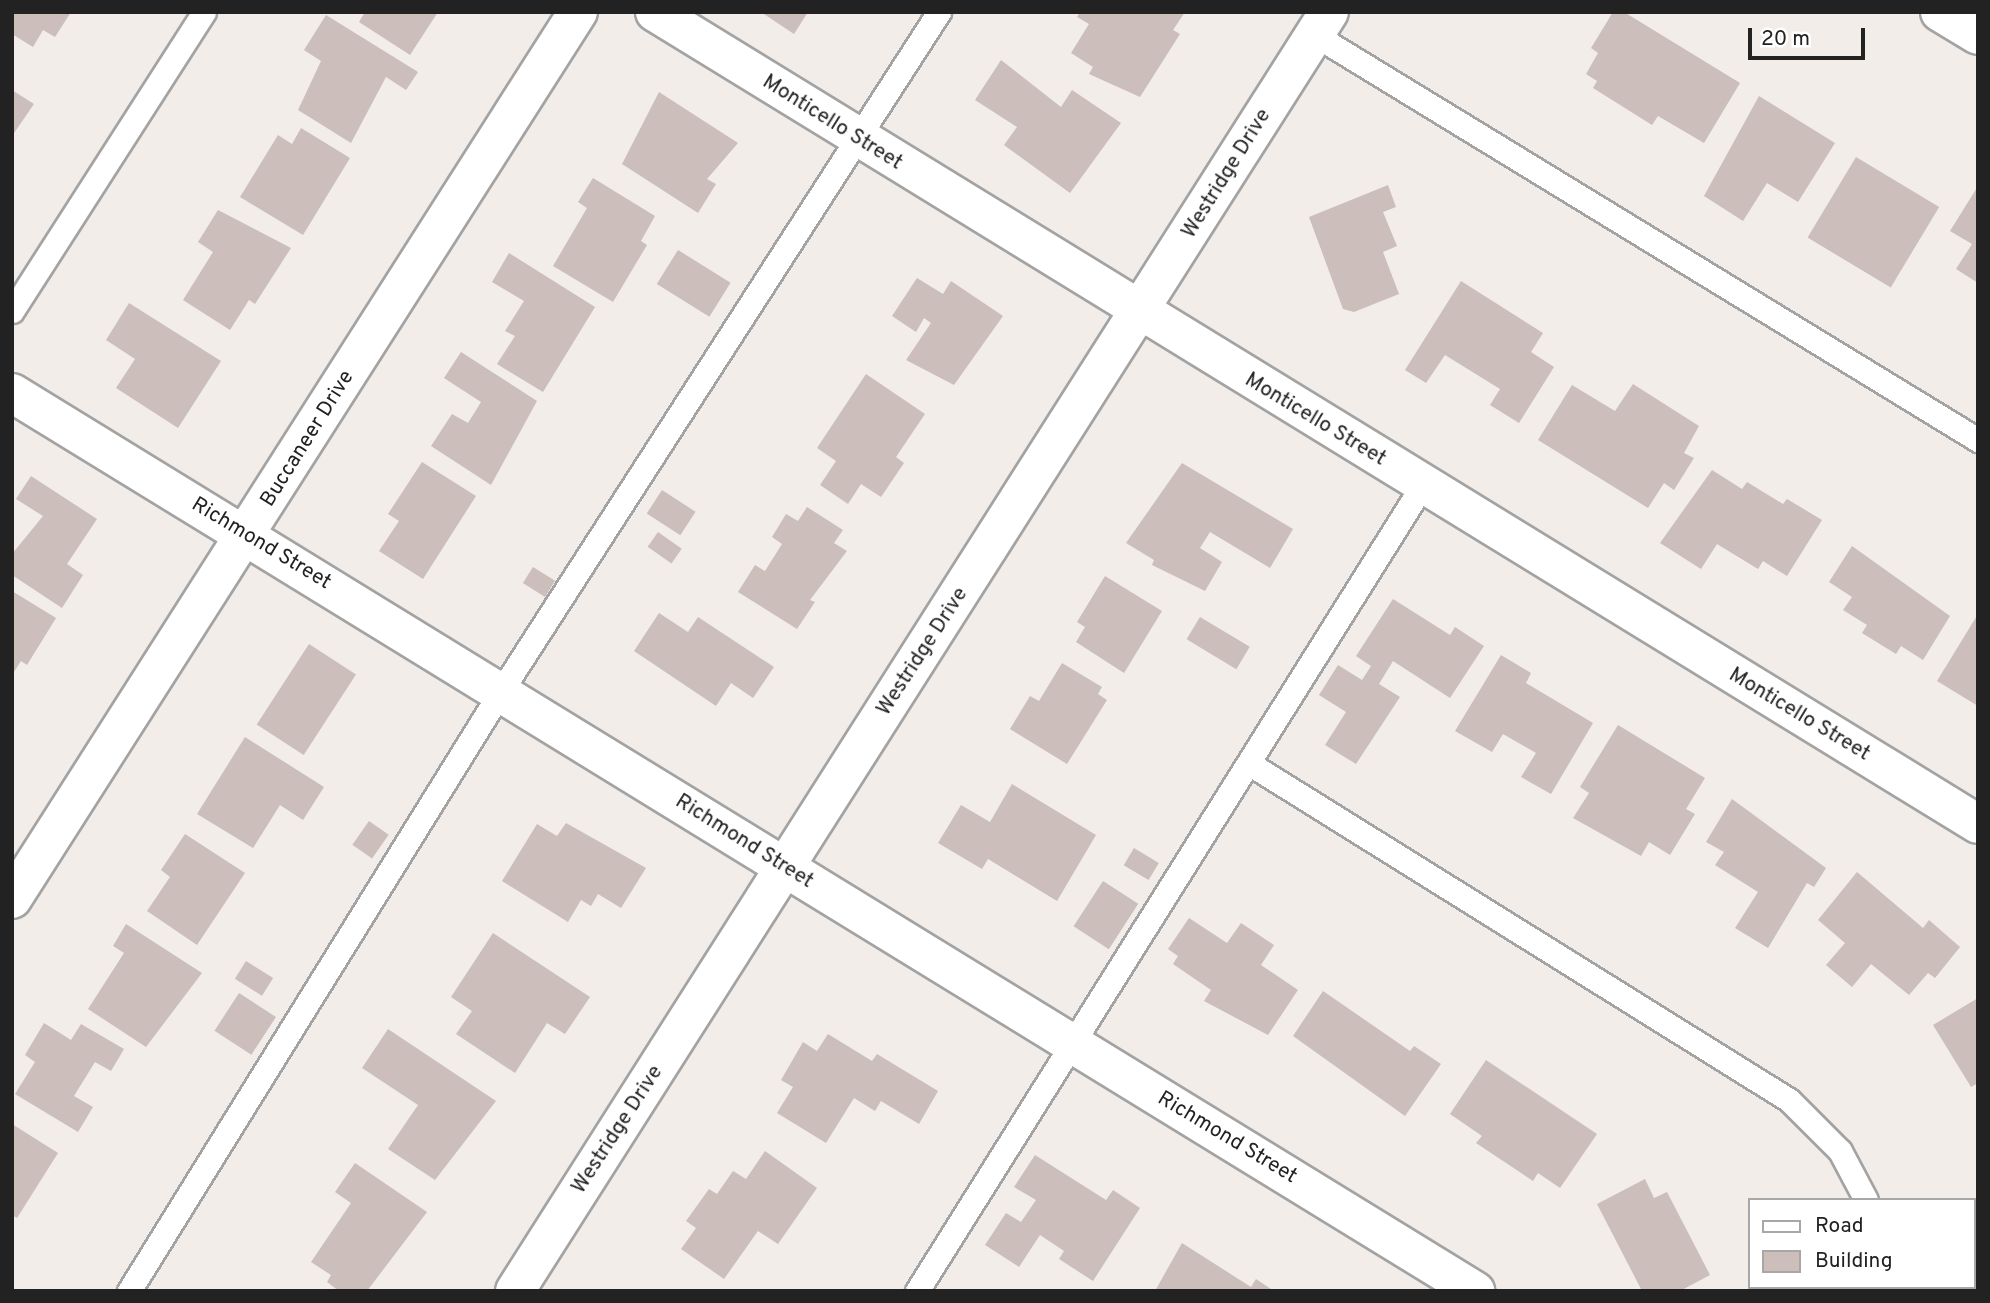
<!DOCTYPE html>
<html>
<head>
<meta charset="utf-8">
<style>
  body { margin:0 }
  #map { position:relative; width:1990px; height:1303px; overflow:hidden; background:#f2ede8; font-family:Overpass,sans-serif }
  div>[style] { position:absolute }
  .building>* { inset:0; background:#cbbebb; transform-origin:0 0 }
  .roads { filter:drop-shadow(2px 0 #a3a3a3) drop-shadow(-2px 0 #a3a3a3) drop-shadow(0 2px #a3a3a3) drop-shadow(0 -2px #a3a3a3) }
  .service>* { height:23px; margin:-11.5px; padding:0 11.5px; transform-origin:11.5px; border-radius:11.5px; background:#fff }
  .minor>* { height:38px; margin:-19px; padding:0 19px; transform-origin:19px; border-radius:19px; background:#fff }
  span { translate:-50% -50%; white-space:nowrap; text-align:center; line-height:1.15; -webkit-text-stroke:5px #fff; paint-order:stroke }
  .street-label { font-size:21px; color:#222 }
  .frame { position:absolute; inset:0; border:14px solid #222; pointer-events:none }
  .legend { position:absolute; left:1748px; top:1198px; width:228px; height:91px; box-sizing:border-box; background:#fff; border:2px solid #a7a7a7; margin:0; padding:9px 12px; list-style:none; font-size:21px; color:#222 }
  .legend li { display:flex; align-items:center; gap:14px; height:35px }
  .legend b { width:35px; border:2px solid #a7a7a7 }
  .scale { position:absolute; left:1748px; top:28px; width:117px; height:32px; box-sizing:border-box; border:4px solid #222; border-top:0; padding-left:9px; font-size:21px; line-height:24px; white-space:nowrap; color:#222; -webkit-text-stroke:5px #fff; paint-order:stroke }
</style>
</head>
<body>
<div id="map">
  <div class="building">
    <div style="clip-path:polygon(12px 12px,71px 12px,55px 37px,43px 30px,33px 47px,12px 34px)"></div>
    <div style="clip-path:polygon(365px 12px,438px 12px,410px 55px,359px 22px)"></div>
    <div style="clip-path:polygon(761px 12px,808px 12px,794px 34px)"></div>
    <div style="clip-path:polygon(1080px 12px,1185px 12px,1173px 30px,1180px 34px,1140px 97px,1089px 74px,1093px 67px,1071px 53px,1089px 24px,1077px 17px)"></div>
    <div style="clip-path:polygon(1613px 12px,1624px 12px,1740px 83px,1704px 143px,1658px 116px,1652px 125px,1593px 88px,1597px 81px,1586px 74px,1598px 53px,1591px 48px)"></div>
    <div style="clip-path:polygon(326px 15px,418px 72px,406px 90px,386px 77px,351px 143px,298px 110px,321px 61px,304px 50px)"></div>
    <div style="clip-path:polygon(1001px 60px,1061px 107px,1072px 90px,1121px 123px,1070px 193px,1004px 145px,1017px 127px,975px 100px)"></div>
    <div style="clip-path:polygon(12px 90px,34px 104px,12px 136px)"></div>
    <div style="clip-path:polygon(659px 92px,738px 143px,707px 179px,716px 184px,698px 213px,622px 164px)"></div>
    <div style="clip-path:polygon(1759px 96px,1835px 143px,1798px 202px,1767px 183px,1743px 221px,1704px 196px)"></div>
    <div style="clip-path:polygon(301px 128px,350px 158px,303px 235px,240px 197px,278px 135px,292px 144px)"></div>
    <div style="left:1856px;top:157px;width:97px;height:94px;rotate:31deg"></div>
    <div style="clip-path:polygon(593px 178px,655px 216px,641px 241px,647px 245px,613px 302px,553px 266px,587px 208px,578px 202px)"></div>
    <div style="clip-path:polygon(1388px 185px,1396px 207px,1383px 212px,1397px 246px,1383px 252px,1399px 294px,1354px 312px,1343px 309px,1309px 217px)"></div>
    <div style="clip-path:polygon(1978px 186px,1978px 283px,1956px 269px,1972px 244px,1950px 231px)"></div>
    <div style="clip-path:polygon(218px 210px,291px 248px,255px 304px,249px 300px,230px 330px,183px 300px,213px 252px,198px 242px)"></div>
    <div style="left:678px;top:250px;width:62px;height:40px;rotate:32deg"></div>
    <div style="clip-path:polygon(509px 253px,595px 307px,543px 392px,497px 364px,515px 336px,505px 331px,524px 301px,492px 282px)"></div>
    <div style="clip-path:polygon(917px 278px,943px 294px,951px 281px,1003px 316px,954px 385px,906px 360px,931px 323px,924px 318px,916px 332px,892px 316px)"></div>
    <div style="clip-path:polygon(1461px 281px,1543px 333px,1531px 352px,1554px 367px,1519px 423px,1490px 405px,1500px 389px,1445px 355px,1426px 383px,1405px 370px)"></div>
    <div style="clip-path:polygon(129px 303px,221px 361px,178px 428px,116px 388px,135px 359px,106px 340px)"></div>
    <div style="clip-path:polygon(461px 352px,537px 401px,491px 485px,431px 446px,452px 414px,468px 423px,481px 402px,444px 378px)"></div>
    <div style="clip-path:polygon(866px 374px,925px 414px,896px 457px,904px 463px,881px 497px,861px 484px,848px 504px,820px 485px,836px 461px,817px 448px)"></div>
    <div style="clip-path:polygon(1633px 384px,1699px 426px,1684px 453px,1694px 458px,1674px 490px,1664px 483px,1648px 508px,1538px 440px,1572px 385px,1615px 411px)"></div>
    <div style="clip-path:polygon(422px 462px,476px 496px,423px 579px,379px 551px,399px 521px,388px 514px)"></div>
    <div style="clip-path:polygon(1182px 463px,1293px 529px,1270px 568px,1210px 532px,1200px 548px,1222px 562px,1205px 591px,1152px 565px,1154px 560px,1126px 543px)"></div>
    <div style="clip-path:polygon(1712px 470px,1742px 489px,1747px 482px,1783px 504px,1787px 499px,1822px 520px,1787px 576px,1763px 561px,1758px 569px,1717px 544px,1701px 569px,1660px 543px)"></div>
    <div style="clip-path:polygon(31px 476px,97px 519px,67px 564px,83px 575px,62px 608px,12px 575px,12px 554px,43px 516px,16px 499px)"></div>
    <div style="left:662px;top:490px;width:40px;height:28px;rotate:33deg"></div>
    <div style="clip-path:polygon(807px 507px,843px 530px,834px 543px,847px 551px,810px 600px,815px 602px,797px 629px,738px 592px,755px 565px,765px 571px,782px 544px,772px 537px,786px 514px,798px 521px)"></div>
    <div style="left:658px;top:532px;width:29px;height:18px;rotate:35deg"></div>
    <div style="clip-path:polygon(1852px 546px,1950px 616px,1923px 660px,1901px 646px,1896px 654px,1862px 633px,1867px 625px,1843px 610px,1852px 597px,1829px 582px)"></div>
    <div style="left:533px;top:567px;width:26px;height:19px;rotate:32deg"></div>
    <div style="clip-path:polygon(1105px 576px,1162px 611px,1124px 673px,1076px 642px,1085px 627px,1077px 622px)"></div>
    <div style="clip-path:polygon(12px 591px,56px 618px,27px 665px,21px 661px,12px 675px)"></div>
    <div style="clip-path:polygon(1393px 599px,1450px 635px,1455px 627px,1484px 646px,1450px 698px,1393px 661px,1379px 684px,1400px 697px,1356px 764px,1325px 745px,1346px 712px,1319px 695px,1338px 665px,1362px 680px,1371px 666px,1356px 656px)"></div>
    <div style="clip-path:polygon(659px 613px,688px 632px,698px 617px,774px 667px,753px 698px,731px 683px,716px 706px,634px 651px)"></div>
    <div style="clip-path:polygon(1978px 614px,1978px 706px,1937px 681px)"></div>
    <div style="left:1200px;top:617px;width:58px;height:26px;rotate:31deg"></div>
    <div style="left:309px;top:644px;width:56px;height:96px;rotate:33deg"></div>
    <div style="clip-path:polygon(1501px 655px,1531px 673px,1526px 683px,1593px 723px,1551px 794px,1521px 777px,1536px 753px,1503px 734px,1492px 752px,1455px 731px)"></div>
    <div style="clip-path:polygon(1062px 663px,1102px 687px,1098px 694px,1107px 700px,1067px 764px,1010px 729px,1030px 696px,1039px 701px)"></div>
    <div style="clip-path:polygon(1618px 725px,1705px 778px,1686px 809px,1695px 814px,1670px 855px,1649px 842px,1641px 856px,1573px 818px,1589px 793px,1580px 787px)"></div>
    <div style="clip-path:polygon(245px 737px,324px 787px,303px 820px,280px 805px,253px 848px,197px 814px)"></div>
    <div style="clip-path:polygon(1012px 784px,1096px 835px,1057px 901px,988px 859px,982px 869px,938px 843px,961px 805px,990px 822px)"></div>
    <div style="clip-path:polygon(1732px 799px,1826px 868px,1814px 887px,1807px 883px,1768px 948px,1735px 928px,1758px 892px,1715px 865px,1724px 852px,1706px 842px)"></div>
    <div style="left:369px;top:821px;width:24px;height:29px;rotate:35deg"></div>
    <div style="clip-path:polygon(566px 823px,646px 868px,621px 908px,598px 894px,591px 906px,581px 900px,568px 922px,502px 881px,537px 824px,557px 836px)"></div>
    <div style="clip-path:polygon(185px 834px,245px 873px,197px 945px,147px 911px,170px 877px,161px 870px)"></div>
    <div style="left:1134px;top:848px;width:29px;height:20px;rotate:31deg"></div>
    <div style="clip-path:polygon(1857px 872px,1923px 928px,1929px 920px,1960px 947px,1935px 978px,1928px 973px,1909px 995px,1871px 964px,1852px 987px,1826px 965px,1845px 943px,1818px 920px)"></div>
    <div style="left:1103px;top:881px;width:42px;height:54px;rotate:33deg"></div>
    <div style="clip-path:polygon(1189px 918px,1227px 943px,1241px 923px,1274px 945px,1261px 965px,1298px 990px,1268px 1035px,1204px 1001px,1211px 990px,1173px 964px,1178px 956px,1168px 949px)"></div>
    <div style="clip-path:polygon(126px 924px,202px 973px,146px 1047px,88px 1009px,124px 953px,113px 946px)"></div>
    <div style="clip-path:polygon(493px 933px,590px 997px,565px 1034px,547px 1023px,515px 1073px,456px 1034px,472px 1011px,451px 997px)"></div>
    <div style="left:246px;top:961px;width:32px;height:21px;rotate:32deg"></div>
    <div style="clip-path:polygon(1323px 991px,1410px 1051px,1414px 1046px,1441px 1064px,1405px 1116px,1293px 1036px)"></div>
    <div style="left:239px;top:993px;width:44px;height:45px;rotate:33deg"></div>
    <div style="clip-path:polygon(1978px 998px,1978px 1083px,1971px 1087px,1933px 1025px)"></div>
    <div style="clip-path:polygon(44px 1023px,71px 1040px,81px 1024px,124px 1049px,111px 1071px,95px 1062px,74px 1096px,93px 1107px,78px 1132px,15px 1094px,35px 1062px,25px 1055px)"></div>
    <div style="clip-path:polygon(388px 1029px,496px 1101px,435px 1180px,388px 1149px,418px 1105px,362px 1068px)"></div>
    <div style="clip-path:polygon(828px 1034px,872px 1061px,877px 1054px,938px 1091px,919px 1124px,881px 1101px,875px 1111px,854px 1098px,826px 1143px,777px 1113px,793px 1087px,781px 1080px,803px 1042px,817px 1051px)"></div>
    <div style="clip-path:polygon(1486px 1060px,1597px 1134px,1560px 1188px,1538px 1173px,1533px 1181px,1476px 1143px,1482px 1136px,1450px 1114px)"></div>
    <div style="clip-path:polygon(12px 1124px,58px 1153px,17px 1218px,12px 1215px)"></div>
    <div style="clip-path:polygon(765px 1151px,817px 1188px,778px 1244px,758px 1231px,724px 1279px,681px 1249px,696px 1228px,686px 1221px,709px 1189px,717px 1194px,733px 1171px,746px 1179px)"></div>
    <div style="clip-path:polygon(1035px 1155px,1106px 1200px,1113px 1190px,1140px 1208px,1093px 1281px,1059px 1259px,1064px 1251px,1040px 1235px,1019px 1267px,985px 1245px,1006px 1213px,1021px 1222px,1036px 1200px,1014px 1187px)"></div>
    <div style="clip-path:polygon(355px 1163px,427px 1212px,367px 1291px,339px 1291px,327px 1282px,331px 1275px,311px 1262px,351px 1203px,335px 1192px)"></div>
    <div style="clip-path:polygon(1645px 1179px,1654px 1198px,1667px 1192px,1710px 1275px,1680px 1291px,1642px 1291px,1597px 1204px)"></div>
    <div style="clip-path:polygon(1182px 1243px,1251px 1287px,1256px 1279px,1274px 1291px,1155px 1291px)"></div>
  </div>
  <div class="roads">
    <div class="service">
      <div style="left:1315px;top:35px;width:777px;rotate:31.42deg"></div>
      <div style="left:12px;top:311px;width:355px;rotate:-57.3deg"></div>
      <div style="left:1250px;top:764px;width:635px;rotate:31.94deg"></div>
      <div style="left:1789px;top:1100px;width:72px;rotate:45deg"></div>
      <div style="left:1840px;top:1151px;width:55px;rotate:62deg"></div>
      <div style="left:1909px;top:1287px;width:4px;rotate:63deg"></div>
      <div style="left:129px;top:1291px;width:706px;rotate:-58.2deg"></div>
      <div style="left:501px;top:691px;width:808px;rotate:-57.18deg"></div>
      <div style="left:917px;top:1291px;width:950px;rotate:-57.9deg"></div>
    </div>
    <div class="minor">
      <div style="left:655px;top:12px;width:1552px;rotate:31.54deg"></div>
      <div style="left:1940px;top:12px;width:44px;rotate:31.2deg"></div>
      <div style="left:12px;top:393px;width:1717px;rotate:31.54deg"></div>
      <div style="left:12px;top:899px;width:1052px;rotate:-57.46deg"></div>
      <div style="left:515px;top:1291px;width:1516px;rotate:-57.53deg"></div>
    </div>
  </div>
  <div class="street-label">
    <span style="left:832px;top:123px;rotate:32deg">Monticello Street</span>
    <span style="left:1227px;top:174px;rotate:-58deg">Westridge Drive</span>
    <span style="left:1315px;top:420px;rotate:31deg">Monticello Street</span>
    <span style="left:308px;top:439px;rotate:-58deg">Buccaneer Drive</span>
    <span style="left:261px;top:544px;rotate:31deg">Richmond Street</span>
    <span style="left:923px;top:652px;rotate:-57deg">Westridge Drive</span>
    <span style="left:1799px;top:715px;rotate:31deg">Monticello Street</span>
    <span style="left:744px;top:842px;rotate:32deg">Richmond Street</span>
    <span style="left:618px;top:1130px;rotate:-57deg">Westridge Drive</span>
    <span style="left:1227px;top:1138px;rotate:31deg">Richmond Street</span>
  </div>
  <div class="frame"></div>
  <ul class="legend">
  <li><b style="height:9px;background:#fff"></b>Road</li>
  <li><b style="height:19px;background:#cbbebb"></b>Building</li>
  </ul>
  <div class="scale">20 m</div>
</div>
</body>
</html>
